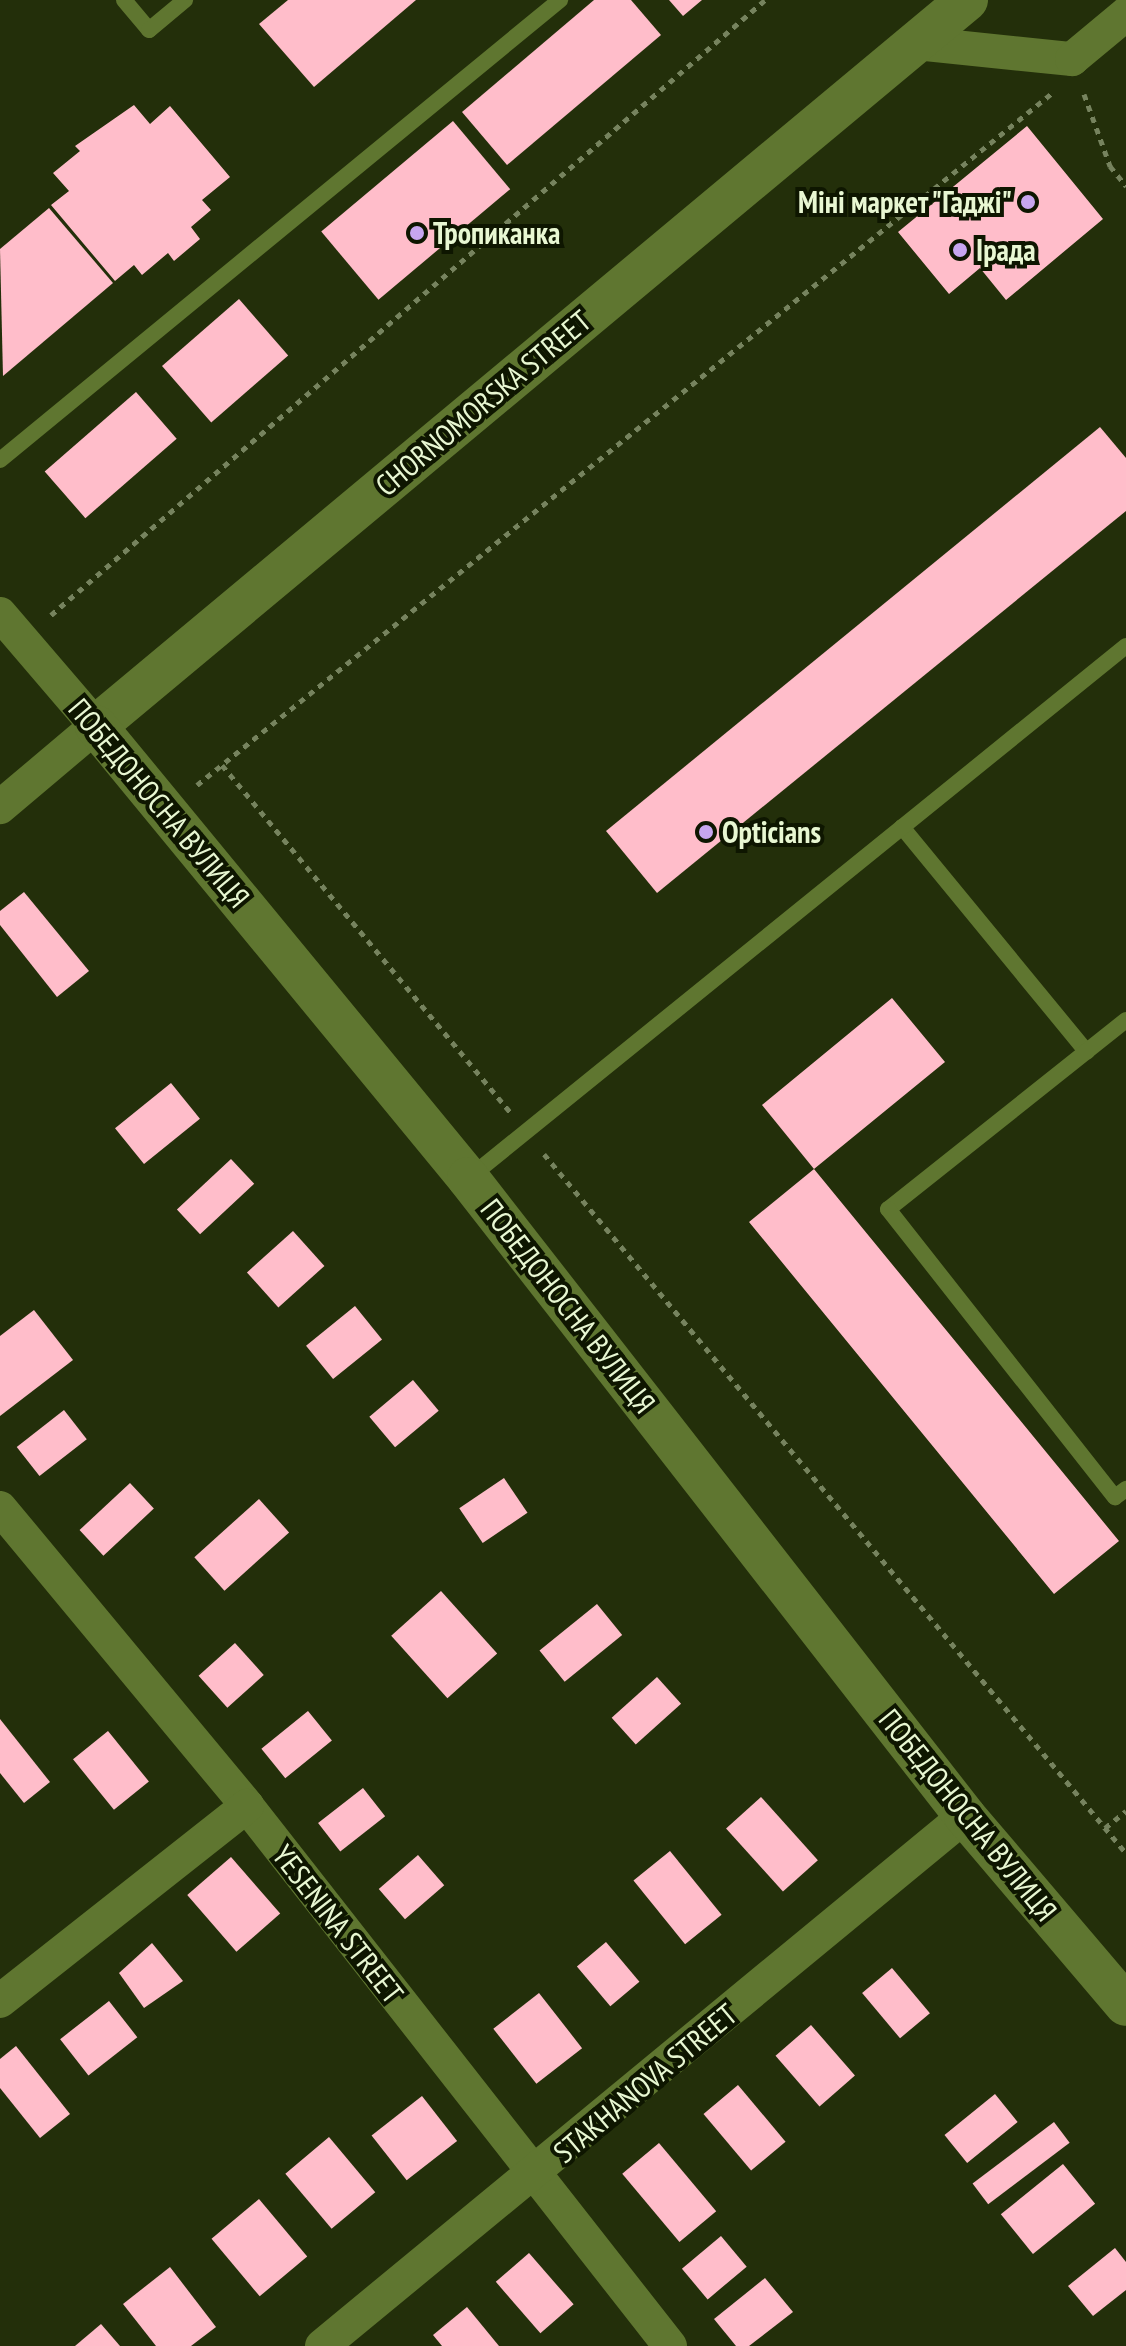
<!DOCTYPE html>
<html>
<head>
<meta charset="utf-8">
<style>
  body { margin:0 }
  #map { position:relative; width:1126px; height:2346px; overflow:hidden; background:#232f0a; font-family:"PT Sans Narrow",sans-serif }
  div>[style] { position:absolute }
  .building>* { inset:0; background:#ffbdca; transform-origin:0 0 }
  .path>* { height:5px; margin-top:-2.5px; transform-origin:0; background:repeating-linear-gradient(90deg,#76835e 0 6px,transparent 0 12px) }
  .service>* { height:16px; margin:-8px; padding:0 8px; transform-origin:8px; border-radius:8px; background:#5f7630 }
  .minor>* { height:34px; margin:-17px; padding:0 17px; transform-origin:17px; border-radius:17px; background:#5f7630 }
  .tertiary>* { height:42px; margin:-21px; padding:0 21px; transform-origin:21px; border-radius:21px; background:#5f7630 }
  .dots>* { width:22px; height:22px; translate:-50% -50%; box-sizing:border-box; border:4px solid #0e1600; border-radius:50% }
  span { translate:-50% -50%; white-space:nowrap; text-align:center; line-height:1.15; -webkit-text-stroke:8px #0e1600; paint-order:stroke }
  .poi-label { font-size:30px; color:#e8f7d2; font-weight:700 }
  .right { translate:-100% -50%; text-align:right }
  .left { translate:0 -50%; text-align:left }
  .street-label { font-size:30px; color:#e8f7d2 }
</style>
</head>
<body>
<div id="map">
  <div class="building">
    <div style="clip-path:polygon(288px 0,416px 0,314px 87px,259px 24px)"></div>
    <div style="clip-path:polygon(594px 0,631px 0,661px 35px,507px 165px,462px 112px)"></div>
    <div style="clip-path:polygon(669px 0,702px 0,683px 16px)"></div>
    <div style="clip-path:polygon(134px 105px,150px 124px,170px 106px,230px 177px,202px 200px,211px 210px,191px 227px,200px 239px,174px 261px,168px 253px,142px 275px,134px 265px,115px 281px,51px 205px,69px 191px,53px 173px,80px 151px,75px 146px)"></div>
    <div style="left:453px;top:121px;width:89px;height:172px;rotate:50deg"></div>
    <div style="clip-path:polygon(1027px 126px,1103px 219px,1006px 300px,980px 268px,949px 294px,898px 232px)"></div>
    <div style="clip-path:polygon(49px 208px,113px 283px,3px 376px,0 249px)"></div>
    <div style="left:239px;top:299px;width:75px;height:102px;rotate:49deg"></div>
    <div style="left:136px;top:392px;width:62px;height:121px;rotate:49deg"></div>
    <div style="clip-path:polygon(1100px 427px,1126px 458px,1126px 511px,657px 893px,606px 831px)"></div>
    <div style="clip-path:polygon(24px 892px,89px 971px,57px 997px,0 925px,0 911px)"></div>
    <div style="clip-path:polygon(892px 998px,945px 1062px,814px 1169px,1119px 1541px,1054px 1594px,749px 1222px,814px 1169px,762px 1105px)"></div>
    <div style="left:171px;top:1083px;width:46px;height:72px;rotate:51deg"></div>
    <div style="left:231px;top:1159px;width:34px;height:74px;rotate:47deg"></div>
    <div style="left:293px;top:1231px;width:47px;height:62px;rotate:48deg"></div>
    <div style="left:355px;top:1306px;width:43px;height:63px;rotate:51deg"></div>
    <div style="clip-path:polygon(34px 1310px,73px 1360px,0 1416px,0 1336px)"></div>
    <div style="left:413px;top:1380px;width:40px;height:57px;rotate:50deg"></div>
    <div style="left:64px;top:1410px;width:37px;height:60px;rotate:52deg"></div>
    <div style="left:504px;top:1478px;width:42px;height:54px;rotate:56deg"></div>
    <div style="left:130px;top:1483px;width:35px;height:69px;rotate:47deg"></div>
    <div style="left:259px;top:1499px;width:45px;height:87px;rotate:48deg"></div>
    <div style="left:441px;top:1591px;width:84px;height:67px;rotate:48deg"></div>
    <div style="left:597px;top:1604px;width:40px;height:74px;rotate:51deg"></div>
    <div style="left:235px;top:1643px;width:43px;height:49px;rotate:48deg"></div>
    <div style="left:657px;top:1677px;width:36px;height:61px;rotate:48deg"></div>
    <div style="left:308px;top:1711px;width:38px;height:60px;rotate:51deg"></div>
    <div style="clip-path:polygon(0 1719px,50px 1782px,24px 1803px,0 1773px)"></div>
    <div style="left:108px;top:1731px;width:65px;height:45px;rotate:51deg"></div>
    <div style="left:363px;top:1788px;width:36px;height:57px;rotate:52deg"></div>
    <div style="left:761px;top:1797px;width:85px;height:47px;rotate:48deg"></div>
    <div style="left:670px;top:1851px;width:82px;height:47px;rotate:51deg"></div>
    <div style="left:418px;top:1855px;width:40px;height:52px;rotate:49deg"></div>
    <div style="left:231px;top:1857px;width:75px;height:58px;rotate:49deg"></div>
    <div style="left:606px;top:1942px;width:52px;height:38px;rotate:50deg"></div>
    <div style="clip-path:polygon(152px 1943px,183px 1981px,144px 2008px,119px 1973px)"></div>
    <div style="left:892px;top:1968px;width:59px;height:39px;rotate:50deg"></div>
    <div style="left:539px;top:1993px;width:70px;height:58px;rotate:52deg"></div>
    <div style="left:109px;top:2001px;width:46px;height:62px;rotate:52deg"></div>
    <div style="left:811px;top:2025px;width:67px;height:47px;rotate:49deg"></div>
    <div style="clip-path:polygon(16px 2046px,70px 2114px,40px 2138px,0 2088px,0 2059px)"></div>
    <div style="left:738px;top:2085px;width:74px;height:45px;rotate:50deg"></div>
    <div style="left:995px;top:2094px;width:36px;height:65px;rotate:51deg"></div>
    <div style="left:422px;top:2096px;width:57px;height:64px;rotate:52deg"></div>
    <div style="left:1054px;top:2122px;width:26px;height:102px;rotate:53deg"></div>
    <div style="left:329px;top:2137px;width:72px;height:57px;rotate:50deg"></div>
    <div style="left:659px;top:2143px;width:89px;height:48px;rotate:50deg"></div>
    <div style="left:1063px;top:2164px;width:51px;height:80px;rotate:51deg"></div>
    <div style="left:259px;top:2199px;width:75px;height:62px;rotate:50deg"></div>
    <div style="left:721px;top:2236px;width:40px;height:51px;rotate:50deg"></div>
    <div style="clip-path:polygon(1115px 2248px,1126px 2262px,1126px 2290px,1093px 2316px,1068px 2286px)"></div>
    <div style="left:529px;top:2253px;width:68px;height:44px;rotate:49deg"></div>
    <div style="clip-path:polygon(170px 2267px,216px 2327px,191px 2346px,156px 2346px,123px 2304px)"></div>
    <div style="clip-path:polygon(765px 2278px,793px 2312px,749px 2346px,736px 2346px,714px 2319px)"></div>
    <div style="clip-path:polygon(467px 2307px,499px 2346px,442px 2346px,433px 2335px)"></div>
    <div style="clip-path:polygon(101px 2324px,120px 2346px,75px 2346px)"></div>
  </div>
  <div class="path">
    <div style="left:1084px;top:94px;width:77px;rotate:70.1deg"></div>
    <div style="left:1110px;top:166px;width:26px;rotate:51deg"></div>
    <div style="left:51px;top:615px;width:942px;rotate:-40.74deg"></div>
    <div style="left:222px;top:765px;width:451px;rotate:50.3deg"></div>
    <div style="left:197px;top:785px;width:1099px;rotate:-38.98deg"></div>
    <div style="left:544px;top:1154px;width:910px;rotate:50.22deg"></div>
    <div style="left:1105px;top:1828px;width:27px;rotate:-39deg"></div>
  </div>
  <div class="service">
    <div style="left:124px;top:0;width:39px;rotate:50deg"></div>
    <div style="left:149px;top:30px;width:47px;rotate:-39.8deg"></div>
    <div style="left:0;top:460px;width:725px;rotate:-39.4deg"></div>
    <div style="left:902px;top:827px;width:291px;rotate:50.6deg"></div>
    <div style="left:1126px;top:1020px;width:304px;rotate:141.5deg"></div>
    <div style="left:888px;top:1209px;width:367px;rotate:51.8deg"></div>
    <div style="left:1115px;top:1497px;width:14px;rotate:-36deg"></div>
    <div style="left:470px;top:1177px;width:844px;rotate:-38.99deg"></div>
  </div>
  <div class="minor">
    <div style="left:916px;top:43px;width:157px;rotate:5.9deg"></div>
    <div style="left:1072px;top:59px;width:70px;rotate:-39.8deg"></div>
    <div style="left:0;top:614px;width:148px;rotate:49.4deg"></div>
    <div style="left:96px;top:726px;width:126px;rotate:139.8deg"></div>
    <div style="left:0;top:1508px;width:387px;rotate:50.3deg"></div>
    <div style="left:247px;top:1806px;width:686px;rotate:51.93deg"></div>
    <div style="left:0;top:2001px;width:315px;rotate:-38.3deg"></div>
    <div style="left:322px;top:2346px;width:833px;rotate:-39.5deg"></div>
  </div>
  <div class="tertiary">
    <div style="left:967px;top:0;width:1134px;rotate:140.19deg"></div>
    <div style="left:96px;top:726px;width:585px;rotate:50.55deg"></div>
    <div style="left:468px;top:1178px;width:809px;rotate:52.08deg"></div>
    <div style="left:965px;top:1816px;width:248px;rotate:49.6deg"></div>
  </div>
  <div class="dots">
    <div style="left:1028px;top:202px;background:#c7a6ef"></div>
    <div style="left:417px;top:233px;background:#c7a6ef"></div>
    <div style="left:960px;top:250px;background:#c7a6ef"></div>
    <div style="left:706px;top:832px;background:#c7a6ef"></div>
  </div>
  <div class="poi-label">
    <span class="right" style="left:1012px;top:202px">Міні маркет "Гаджі"</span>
    <span class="left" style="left:433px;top:233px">Тропиканка</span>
    <span class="left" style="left:976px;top:250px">Ірада</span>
    <span class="left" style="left:722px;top:832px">Opticians</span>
  </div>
  <div class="street-label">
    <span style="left:483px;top:403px;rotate:-40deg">CHORNOMORSKA STREET</span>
    <span style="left:159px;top:803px;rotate:50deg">ПОБЕДОНОСНА ВУЛИЦЯ</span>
    <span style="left:568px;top:1306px;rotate:52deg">ПОБЕДОНОСНА ВУЛИЦЯ</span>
    <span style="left:968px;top:1815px;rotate:51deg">ПОБЕДОНОСНА ВУЛИЦЯ</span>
    <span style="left:338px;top:1924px;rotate:52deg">YESENINA STREET</span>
    <span style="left:645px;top:2083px;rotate:-40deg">STAKHANOVA STREET</span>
  </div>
</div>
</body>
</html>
